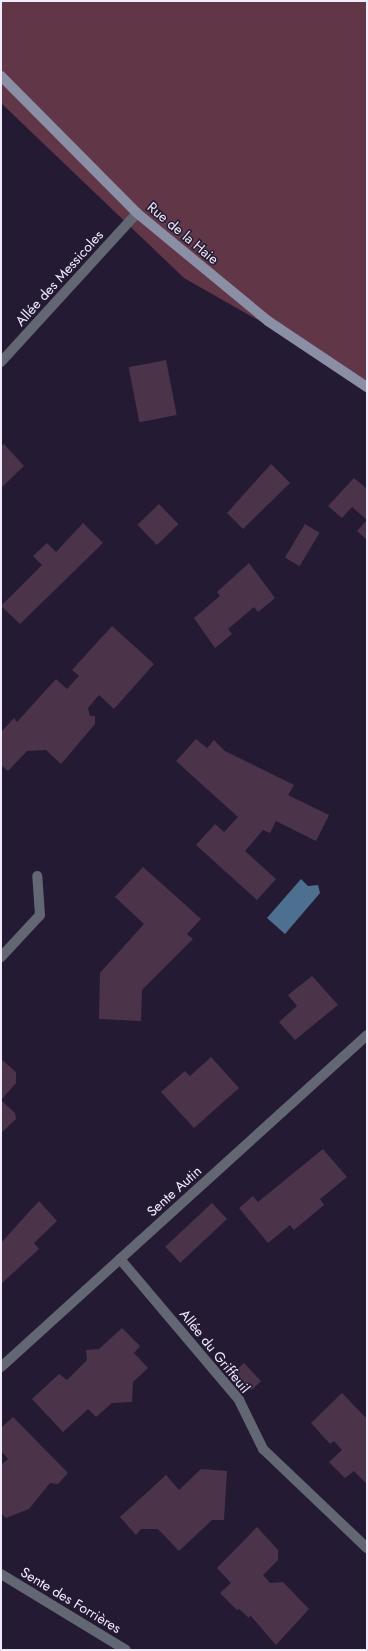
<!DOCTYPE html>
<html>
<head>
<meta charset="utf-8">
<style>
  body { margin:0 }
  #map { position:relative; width:368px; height:1651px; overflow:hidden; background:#241a33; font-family:Jost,sans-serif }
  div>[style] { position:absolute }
  .green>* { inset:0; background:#613748 }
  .water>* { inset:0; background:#4d7091 }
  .building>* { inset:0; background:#4b344a; transform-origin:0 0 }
  .lane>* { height:10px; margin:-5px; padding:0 5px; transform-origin:5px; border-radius:5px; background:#636774 }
  .street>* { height:10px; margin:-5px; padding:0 5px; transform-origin:5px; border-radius:5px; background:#636774 }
  .secondary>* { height:10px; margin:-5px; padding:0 5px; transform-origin:5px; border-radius:5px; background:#8a8fa5 }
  span { translate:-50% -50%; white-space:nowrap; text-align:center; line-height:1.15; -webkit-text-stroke:3px #241a33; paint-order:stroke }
  .street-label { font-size:14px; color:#f1ecfd }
  .frame { position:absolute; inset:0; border:2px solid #f1ecfd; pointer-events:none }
</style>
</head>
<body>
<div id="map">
  <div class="green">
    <div style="clip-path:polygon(1px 1px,367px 1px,367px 382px,184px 278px,1px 103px)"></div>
  </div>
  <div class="water">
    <div style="clip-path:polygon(301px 879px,308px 886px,318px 885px,320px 893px,285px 934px,267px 918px)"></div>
  </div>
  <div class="building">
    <div style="left:166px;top:360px;width:56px;height:38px;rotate:79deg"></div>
    <div style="clip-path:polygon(4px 444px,24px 466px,2px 487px,1px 447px)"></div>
    <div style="clip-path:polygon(271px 464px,290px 483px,243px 529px,227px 513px)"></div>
    <div style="clip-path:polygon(354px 478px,367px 489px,367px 540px,357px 531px,367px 520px,352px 507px,342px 518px,328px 506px)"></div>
    <div style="left:159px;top:504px;width:28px;height:30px;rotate:46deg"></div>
    <div style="clip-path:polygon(83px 523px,103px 543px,20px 624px,1px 606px,42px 565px,33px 556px,47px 543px,56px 552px)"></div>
    <div style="left:305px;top:524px;width:17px;height:39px;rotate:31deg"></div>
    <div style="clip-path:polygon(249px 563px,275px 598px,258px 612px,254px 607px,228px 629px,232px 634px,215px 648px,194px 618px,220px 596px,217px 592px)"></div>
    <div style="clip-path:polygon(112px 626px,154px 664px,114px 709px,99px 695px,88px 708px,90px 716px,95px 716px,95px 724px,61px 764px,46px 750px,27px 751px,8px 771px,1px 765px,1px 732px,14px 718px,17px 722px,56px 679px,67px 689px,79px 676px,72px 670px)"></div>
    <div style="clip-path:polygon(196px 739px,207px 748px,214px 740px,225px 751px,294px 785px,288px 795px,329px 815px,316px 841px,276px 821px,270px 833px,263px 830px,245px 851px,276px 879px,257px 900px,196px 845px,215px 824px,224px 832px,238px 817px,176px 761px)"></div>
    <div style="clip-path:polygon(143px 867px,201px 919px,187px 934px,193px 939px,142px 990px,141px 1021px,99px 1019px,100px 973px,144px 924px,115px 897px)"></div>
    <div style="clip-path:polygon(312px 976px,338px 1005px,295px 1040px,279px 1022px,297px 1006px,288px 995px)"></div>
    <div style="clip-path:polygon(211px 1057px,239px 1088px,194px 1128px,161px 1092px,185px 1071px,190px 1076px)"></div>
    <div style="clip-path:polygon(1px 1059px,16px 1072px,16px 1083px,1px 1100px,15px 1113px,16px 1119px,1px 1133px)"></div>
    <div style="clip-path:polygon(323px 1149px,347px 1177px,320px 1199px,324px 1205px,294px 1230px,290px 1225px,268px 1243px,239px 1208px,253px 1196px,258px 1202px)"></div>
    <div style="clip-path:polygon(39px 1201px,57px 1221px,34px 1243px,39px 1249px,1px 1284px,1px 1243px)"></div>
    <div style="left:212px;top:1203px;width:22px;height:64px;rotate:47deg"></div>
    <div style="clip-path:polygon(122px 1328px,140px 1346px,134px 1353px,148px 1368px,133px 1382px,132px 1402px,112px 1403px,96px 1417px,88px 1409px,63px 1432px,32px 1399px,59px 1374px,67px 1380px,87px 1360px,86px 1350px,99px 1349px)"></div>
    <div style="left:244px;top:1363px;width:25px;height:13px;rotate:47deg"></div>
    <div style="clip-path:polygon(342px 1393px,367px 1419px,367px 1484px,354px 1471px,345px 1478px,329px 1462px,342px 1450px,334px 1441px,330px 1444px,311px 1423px)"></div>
    <div style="clip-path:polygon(13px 1417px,68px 1473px,58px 1484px,50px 1483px,29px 1509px,6px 1518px,1px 1513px,1px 1465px,8px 1459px,1px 1451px,1px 1428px)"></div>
    <div style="clip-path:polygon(201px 1469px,227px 1471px,224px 1520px,212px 1520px,179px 1551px,158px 1529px,141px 1529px,136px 1535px,120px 1517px,166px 1475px,179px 1490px)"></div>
    <div style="clip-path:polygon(257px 1527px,278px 1550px,278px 1560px,263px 1575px,270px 1583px,283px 1582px,309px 1609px,276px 1645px,250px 1615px,249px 1618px,239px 1609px,237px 1610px,220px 1593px,231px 1583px,217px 1568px)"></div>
  </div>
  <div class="lane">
    <div style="left:120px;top:1259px;width:185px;rotate:49.8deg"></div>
    <div style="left:239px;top:1400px;width:55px;rotate:63.9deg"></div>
    <div style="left:263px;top:1449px;width:144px;rotate:43.6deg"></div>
  </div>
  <div class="street">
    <div style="left:1px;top:362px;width:202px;rotate:-47.6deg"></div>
    <div style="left:1px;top:957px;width:57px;rotate:-47.1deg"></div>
    <div style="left:40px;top:915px;width:39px;rotate:-94deg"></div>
    <div style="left:1px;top:1367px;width:494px;rotate:-42.2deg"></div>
    <div style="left:1px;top:1574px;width:146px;rotate:31.3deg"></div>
  </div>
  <div class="secondary">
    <div style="left:1px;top:76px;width:193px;rotate:45.2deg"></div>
    <div style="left:137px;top:213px;width:170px;rotate:39.5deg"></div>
    <div style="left:268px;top:321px;width:119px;rotate:33.7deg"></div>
  </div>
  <div class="street-label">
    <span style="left:183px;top:233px;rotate:40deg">Rue de la Haie</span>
    <span style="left:59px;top:278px;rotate:-48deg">Allée des Messicoles</span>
    <span style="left:174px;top:1191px;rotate:-42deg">Sente Autin</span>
    <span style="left:215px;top:1351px;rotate:51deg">Allée du Griffeuil</span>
    <span style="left:71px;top:1600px;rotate:31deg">Sente des Forrières</span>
  </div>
  <div class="frame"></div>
</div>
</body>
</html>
